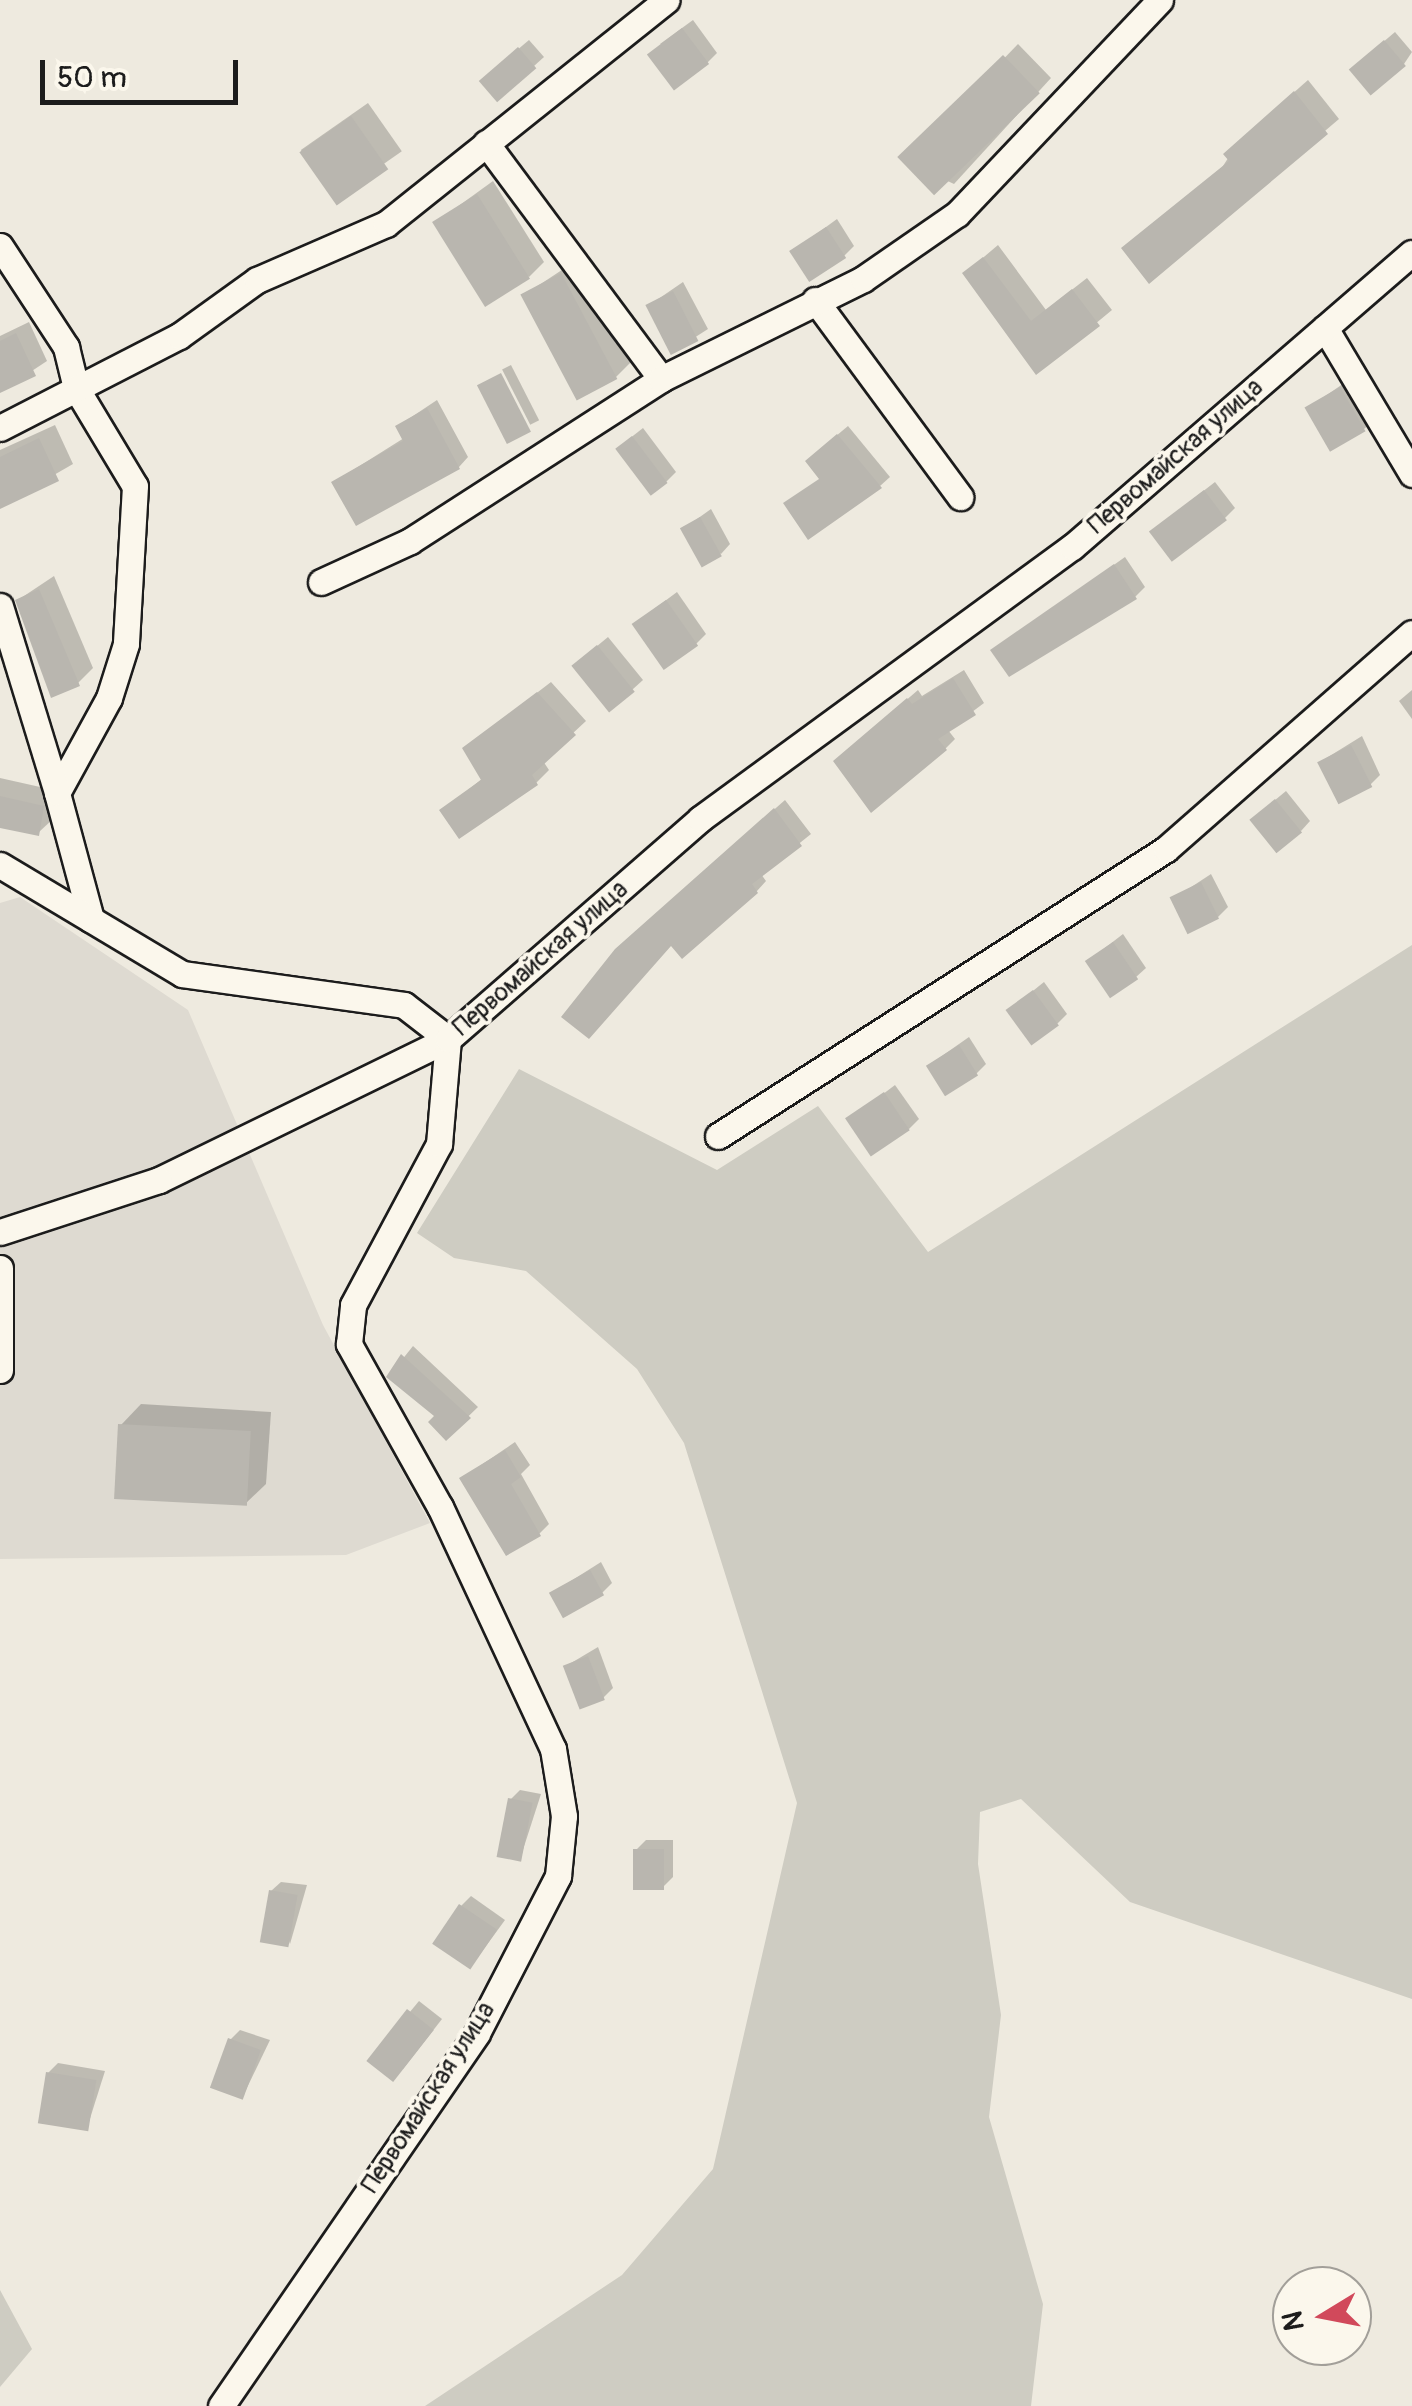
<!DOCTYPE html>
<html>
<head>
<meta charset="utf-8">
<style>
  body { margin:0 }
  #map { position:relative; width:1412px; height:2406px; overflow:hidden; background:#eeeadf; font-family:Pangolin,sans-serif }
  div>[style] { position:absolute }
  .built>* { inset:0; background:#dedad1 }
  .green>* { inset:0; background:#ceccc2 }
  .shadow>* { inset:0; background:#0003; transform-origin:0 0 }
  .building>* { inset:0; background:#b9b6af; transform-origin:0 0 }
  .roads { filter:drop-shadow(2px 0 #1c1c1c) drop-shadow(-2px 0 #1c1c1c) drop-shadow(0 2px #1c1c1c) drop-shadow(0 -2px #1c1c1c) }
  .minor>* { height:25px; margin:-12.5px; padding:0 12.5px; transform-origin:12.5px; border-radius:12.5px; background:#fbf7ec }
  span { translate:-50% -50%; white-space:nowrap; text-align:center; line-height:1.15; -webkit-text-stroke:8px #fbf7ec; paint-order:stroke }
  .street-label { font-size:25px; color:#1c1c1c }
  .north { position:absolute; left:1272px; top:2266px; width:100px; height:100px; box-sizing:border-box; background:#fbf7ec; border:2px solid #a29f99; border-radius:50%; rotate:260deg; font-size:28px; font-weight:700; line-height:40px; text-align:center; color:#1c1c1c }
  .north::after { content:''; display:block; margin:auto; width:35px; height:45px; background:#d1495b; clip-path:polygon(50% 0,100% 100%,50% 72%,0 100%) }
  .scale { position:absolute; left:40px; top:60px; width:198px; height:45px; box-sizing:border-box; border:5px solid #1c1c1c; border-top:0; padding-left:12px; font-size:30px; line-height:35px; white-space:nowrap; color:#1c1c1c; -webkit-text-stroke:8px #fbf7ec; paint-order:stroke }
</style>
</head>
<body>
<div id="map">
  <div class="built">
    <div style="clip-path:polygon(20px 897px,188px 1010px,323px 1325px,430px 1523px,346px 1555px,0 1559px,0 903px)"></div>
  </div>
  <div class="green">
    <div style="clip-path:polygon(1412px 945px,1412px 1999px,1130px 1902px,1021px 1799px,980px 1812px,978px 1864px,1001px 2015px,989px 2117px,1043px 2304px,1031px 2406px,425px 2406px,622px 2275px,713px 2169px,797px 1803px,684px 1443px,637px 1369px,526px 1271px,454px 1258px,417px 1233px,519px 1069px,717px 1170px,818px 1106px,928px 1252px)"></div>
    <div style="clip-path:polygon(0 2290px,32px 2349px,0 2387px)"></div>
  </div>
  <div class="shadow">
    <div style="clip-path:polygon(693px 20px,717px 53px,707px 63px,660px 44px)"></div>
    <div style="clip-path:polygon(1395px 32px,1412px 52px,1404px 64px,1362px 60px)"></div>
    <div style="clip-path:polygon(529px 40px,544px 57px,534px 66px,491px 72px)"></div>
    <div style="clip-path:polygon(1018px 44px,1051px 78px,954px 184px,905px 161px)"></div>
    <div style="clip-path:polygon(1308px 80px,1339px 119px,1150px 280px,1239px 141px)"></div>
    <div style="left:368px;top:103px;width:59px;height:82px;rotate:55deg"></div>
    <div style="clip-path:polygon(493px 181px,544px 262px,529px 277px,435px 223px)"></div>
    <div style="clip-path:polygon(837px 219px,854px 246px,844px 256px,793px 251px)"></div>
    <div style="clip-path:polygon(998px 245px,1046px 310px,1087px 278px,1112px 310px,1037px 372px,965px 273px)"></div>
    <div style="clip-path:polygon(577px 260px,631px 362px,616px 377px,524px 295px)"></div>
    <div style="clip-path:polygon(683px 282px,708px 329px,672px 352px,648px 306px)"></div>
    <div style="clip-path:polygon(29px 322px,47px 361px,0 392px,0 336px)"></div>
    <div style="left:511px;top:365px;width:62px;height:10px;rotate:63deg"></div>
    <div style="clip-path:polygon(1350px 379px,1374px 420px,1364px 429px,1308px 408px)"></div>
    <div style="clip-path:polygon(437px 400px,468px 457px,459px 467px,334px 482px,404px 438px,398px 426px)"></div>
    <div style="clip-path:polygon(55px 425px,73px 464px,0 506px,0 450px)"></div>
    <div style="clip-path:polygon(848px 426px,890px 477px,880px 486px,831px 474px,818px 451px)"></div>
    <div style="clip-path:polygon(643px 428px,676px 472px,666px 482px,629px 439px)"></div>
    <div style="clip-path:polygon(1215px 482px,1235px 508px,1225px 518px,1162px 523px)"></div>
    <div style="clip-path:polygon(711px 509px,730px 544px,721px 554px,683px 529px)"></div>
    <div style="clip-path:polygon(1125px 557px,1145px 587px,1135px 597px,993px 651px)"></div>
    <div style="clip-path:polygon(54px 576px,93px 668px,78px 683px,18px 600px)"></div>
    <div style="clip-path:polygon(677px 592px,706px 634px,696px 644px,634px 624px)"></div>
    <div style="clip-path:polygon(608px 637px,643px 680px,611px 709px,585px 656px)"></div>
    <div style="clip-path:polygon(964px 670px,984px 703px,948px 730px,955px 739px,945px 749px,846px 752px,918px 690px,922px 696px)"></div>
    <div style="clip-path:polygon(551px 682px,586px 721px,543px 761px,549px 770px,536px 783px,442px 811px,483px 778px,465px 748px)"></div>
    <div style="clip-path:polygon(1412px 690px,1412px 719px,1399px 701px)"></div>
    <div style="clip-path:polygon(1362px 736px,1380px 775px,1370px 785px,1320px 762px)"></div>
    <div style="clip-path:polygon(0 778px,58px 791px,54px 818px,38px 833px,0 825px)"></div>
    <div style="clip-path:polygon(1286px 791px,1310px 821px,1301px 831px,1262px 811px)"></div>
    <div style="clip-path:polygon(785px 800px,811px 834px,761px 874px,766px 881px,757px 891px,671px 943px,628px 939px)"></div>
    <div style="clip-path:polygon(1211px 874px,1228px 907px,1218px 917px,1173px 899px)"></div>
    <div style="clip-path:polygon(1123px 934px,1146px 968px,1136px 977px,1088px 961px)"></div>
    <div style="clip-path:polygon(1044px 982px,1067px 1014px,1057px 1024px,1009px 1010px)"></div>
    <div style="clip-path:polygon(969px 1037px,986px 1064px,976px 1074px,929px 1065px)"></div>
    <div style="clip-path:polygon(895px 1085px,919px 1119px,909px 1129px,850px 1119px)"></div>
    <div style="clip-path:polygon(413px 1346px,478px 1407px,446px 1438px,437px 1416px,389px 1376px)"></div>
    <div style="clip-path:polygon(141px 1404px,271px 1412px,266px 1484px,245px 1504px,121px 1425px)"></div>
    <div style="clip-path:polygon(515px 1442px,530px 1465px,521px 1474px,549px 1524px,539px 1534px,462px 1478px)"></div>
    <div style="clip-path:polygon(601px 1562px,612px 1583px,602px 1593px,552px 1593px)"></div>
    <div style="clip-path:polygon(598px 1647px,613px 1688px,603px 1698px,566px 1666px)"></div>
    <div style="clip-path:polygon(520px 1790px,541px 1794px,520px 1859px,510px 1800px)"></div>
    <div style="clip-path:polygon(646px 1840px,673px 1840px,673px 1877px,663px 1887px,636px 1850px)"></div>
    <div style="clip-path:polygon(281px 1882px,307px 1885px,290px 1944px,271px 1891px)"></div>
    <div style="clip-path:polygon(471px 1896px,505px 1920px,478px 1957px,461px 1906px)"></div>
    <div style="clip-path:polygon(419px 2001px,442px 2019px,403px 2069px,370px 2060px)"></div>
    <div style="clip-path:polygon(240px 2030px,270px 2040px,243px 2096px,230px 2040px)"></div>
    <div style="clip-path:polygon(58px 2063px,105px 2071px,87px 2128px,48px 2073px)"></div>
  </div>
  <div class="building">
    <div style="left:682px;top:28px;width:45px;height:44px;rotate:53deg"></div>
    <div style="left:1384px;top:40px;width:34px;height:46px;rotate:50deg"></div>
    <div style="left:518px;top:47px;width:28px;height:52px;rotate:49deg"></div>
    <div style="left:1003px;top:55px;width:53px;height:147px;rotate:46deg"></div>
    <div style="clip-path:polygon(1294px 91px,1328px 134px,1149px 284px,1121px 248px,1229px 161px,1223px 154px)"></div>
    <div style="left:351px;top:116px;width:65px;height:63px;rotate:55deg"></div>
    <div style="left:477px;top:194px;width:100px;height:53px;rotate:58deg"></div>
    <div style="left:826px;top:227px;width:37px;height:44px;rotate:57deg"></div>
    <div style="clip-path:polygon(983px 257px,1031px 321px,1072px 289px,1100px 326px,1036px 375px,962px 273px)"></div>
    <div style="left:561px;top:273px;width:120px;height:46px;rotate:62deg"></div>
    <div style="left:673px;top:291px;width:56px;height:31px;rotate:63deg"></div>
    <div style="clip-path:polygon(16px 333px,36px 376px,0 393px,0 341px)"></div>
    <div style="left:501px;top:373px;width:66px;height:27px;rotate:63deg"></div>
    <div style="left:1340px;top:387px;width:51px;height:41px;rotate:60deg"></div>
    <div style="clip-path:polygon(427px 408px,460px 469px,356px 526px,331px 482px,403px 441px,395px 426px)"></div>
    <div style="clip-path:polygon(837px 434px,882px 488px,808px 540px,783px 503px,819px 479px,805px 461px)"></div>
    <div style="left:632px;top:436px;width:59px;height:21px;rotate:53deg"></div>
    <div style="clip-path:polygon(39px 438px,59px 481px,0 509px,0 457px)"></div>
    <div style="left:1204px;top:490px;width:38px;height:69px;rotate:53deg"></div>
    <div style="left:700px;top:517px;width:45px;height:23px;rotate:61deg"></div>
    <div style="clip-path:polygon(1114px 564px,1137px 599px,1009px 677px,990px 650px)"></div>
    <div style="clip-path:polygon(39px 589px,80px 686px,51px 698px,15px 600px)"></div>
    <div style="left:666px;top:600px;width:56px;height:42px;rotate:55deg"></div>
    <div style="left:597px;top:645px;width:60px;height:33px;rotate:51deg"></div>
    <div style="clip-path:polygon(953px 678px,976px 715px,938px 739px,947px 750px,871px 813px,833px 761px,907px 698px,912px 704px)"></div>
    <div style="clip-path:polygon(537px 692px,576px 735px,532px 775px,538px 785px,459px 839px,439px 810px,481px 780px,462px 748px)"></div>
    <div style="left:1351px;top:745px;width:47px;height:38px;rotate:63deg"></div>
    <div style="clip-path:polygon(0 796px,44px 806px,39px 836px,0 828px)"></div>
    <div style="left:1275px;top:799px;width:43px;height:33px;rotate:51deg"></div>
    <div style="clip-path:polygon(774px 808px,802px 846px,752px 884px,758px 893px,682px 959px,671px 946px,589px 1039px,561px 1017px,615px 949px)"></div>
    <div style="left:1201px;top:882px;width:41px;height:35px;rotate:64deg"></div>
    <div style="left:1113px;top:942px;width:45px;height:34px;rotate:56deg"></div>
    <div style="left:1033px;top:990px;width:44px;height:34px;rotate:54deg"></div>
    <div style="left:959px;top:1045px;width:36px;height:39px;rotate:58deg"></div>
    <div style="left:884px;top:1092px;width:46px;height:47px;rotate:56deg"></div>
    <div style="clip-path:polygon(401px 1354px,471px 1418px,446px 1441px,428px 1422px,434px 1416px,386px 1377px)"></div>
    <div style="left:118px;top:1424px;width:133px;height:75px;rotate:3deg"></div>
    <div style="clip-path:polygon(505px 1450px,521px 1477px,511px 1484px,541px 1536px,506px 1556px,459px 1478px)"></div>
    <div style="left:590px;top:1570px;width:29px;height:47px;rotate:61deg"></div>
    <div style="left:588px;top:1656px;width:47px;height:27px;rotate:69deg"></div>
    <div style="left:508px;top:1798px;width:25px;height:60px;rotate:11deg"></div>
    <div style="left:633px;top:1849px;width:31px;height:41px"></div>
    <div style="left:269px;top:1890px;width:29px;height:53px;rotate:10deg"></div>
    <div style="left:459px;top:1904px;width:46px;height:48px;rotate:34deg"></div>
    <div style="left:407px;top:2009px;width:34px;height:66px;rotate:38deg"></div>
    <div style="left:228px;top:2038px;width:35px;height:53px;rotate:20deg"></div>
    <div style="left:46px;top:2072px;width:51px;height:52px;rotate:9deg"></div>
  </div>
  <div class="roads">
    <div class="minor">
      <div style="left:486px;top:143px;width:294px;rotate:53.4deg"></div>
      <div style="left:0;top:246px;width:121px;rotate:56.8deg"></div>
      <div style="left:66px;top:347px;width:42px;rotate:76.3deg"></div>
      <div style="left:76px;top:388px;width:114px;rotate:59deg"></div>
      <div style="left:135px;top:486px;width:158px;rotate:93.3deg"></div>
      <div style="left:126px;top:644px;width:57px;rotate:107.5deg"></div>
      <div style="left:109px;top:698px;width:108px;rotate:118.7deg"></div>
      <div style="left:57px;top:793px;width:131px;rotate:74.9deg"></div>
      <div style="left:815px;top:300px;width:245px;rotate:53.6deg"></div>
      <div style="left:1325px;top:328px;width:170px;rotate:59.2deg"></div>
      <div style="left:0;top:428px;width:201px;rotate:-27.2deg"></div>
      <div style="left:179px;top:336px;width:96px;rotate:-35.7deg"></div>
      <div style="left:257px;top:280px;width:141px;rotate:-23.5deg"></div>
      <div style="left:386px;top:224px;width:359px;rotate:-38.6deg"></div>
      <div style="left:321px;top:582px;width:98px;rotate:-24.7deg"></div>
      <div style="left:410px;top:541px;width:299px;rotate:-32.8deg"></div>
      <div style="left:661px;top:379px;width:225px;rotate:-26.3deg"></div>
      <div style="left:863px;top:279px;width:114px;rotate:-34.7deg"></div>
      <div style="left:957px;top:214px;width:295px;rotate:-46.5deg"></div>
      <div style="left:0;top:606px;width:195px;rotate:73deg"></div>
      <div style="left:0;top:865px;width:212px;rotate:30.9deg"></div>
      <div style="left:182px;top:974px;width:224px;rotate:7.9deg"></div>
      <div style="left:404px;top:1005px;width:56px;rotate:37.7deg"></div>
      <div style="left:448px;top:1039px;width:322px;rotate:154deg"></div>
      <div style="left:159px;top:1180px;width:167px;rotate:161.9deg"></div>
      <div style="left:718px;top:1136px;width:532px;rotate:-32.64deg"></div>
      <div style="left:1166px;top:849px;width:327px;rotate:-41.3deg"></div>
      <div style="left:0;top:1268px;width:102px;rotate:90deg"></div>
      <div style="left:221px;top:2406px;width:452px;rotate:-55.5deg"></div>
      <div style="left:477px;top:2033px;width:177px;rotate:-62.7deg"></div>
      <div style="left:558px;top:1876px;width:60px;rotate:-84.3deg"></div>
      <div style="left:564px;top:1816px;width:68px;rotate:-99.3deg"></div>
      <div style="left:553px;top:1749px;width:267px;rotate:-115deg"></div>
      <div style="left:440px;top:1507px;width:187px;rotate:-119.2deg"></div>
      <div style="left:349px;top:1344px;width:39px;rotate:-84deg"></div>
      <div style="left:353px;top:1305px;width:183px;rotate:-61.9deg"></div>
      <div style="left:439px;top:1144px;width:105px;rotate:-85.1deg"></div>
      <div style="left:448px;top:1039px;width:335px;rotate:-41.1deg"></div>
      <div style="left:700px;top:819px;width:461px;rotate:-36.2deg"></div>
      <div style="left:1072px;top:547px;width:449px;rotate:-40.9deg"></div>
    </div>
  </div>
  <div class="street-label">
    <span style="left:1176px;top:457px;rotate:-41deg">Первомайская улица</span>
    <span style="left:541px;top:959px;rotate:-41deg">Первомайская улица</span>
    <span style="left:429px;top:2098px;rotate:-57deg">Первомайская улица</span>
  </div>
  <div class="north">N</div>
  <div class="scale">50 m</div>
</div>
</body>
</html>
